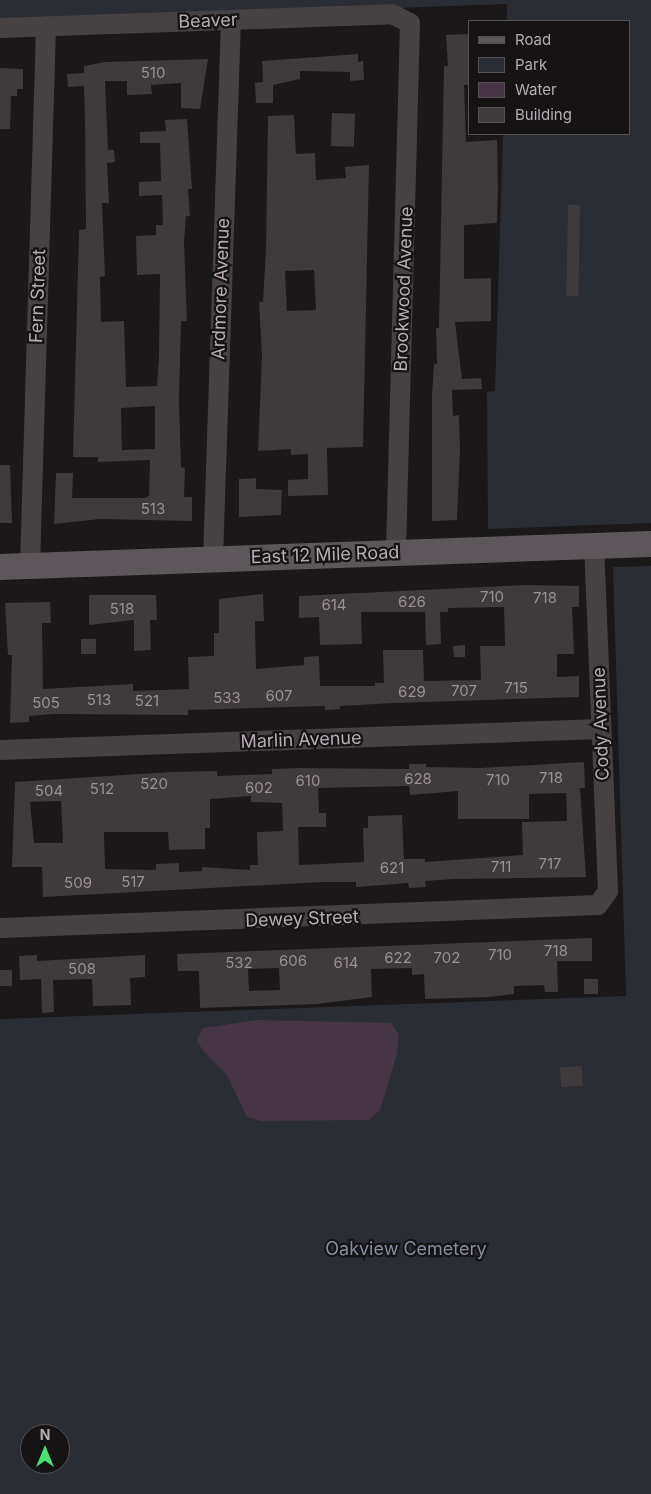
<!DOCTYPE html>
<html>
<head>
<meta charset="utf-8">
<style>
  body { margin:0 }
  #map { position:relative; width:651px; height:1494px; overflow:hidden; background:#1a1819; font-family:Inter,sans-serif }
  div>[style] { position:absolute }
  .green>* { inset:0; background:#2b2d34 }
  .water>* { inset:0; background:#463645 }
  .building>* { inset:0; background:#3f3a3c; transform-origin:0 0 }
  .minor>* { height:20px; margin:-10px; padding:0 10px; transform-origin:10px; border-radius:10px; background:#464143 }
  .major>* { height:26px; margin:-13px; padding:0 13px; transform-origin:13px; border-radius:13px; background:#5d565a }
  span { translate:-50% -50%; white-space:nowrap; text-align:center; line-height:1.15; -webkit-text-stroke:4.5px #151314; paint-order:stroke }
  .number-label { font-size:15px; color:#9a9097 }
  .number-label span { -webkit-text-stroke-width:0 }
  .street-label { font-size:18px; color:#b8acb5 }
  .park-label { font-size:18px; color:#858ea1 }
  .legend { position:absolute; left:468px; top:20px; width:162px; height:115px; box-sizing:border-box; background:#151314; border:1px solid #565054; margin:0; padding:6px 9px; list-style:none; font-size:15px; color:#b8acb5 }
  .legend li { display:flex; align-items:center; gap:10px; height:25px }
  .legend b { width:25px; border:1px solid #565054 }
  .north { position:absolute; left:20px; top:1424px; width:50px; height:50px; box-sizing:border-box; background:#151314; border:1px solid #565054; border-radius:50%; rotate:0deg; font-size:14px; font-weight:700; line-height:20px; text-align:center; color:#b8acb5 }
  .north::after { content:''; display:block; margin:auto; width:18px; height:22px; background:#4ae173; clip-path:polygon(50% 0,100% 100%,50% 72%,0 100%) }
</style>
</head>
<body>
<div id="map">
  <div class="green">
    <div style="clip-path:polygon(0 0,651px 0,651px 523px,488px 529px,487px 392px,495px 391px,503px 134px,630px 134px,630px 21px,507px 21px,507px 4px,0 22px)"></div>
    <div style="clip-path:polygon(evenodd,651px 566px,651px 1494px,0 1494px,0 1019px,626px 996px,613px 567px,651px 566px,30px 1434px,60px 1434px,60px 1464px,30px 1464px,30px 1434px)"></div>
  </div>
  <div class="water">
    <div style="clip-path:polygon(257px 1020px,391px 1023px,399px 1035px,397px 1054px,380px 1110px,369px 1120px,261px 1121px,247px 1117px,227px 1075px,203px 1051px,197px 1040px,203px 1028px)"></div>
  </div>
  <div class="building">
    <div style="clip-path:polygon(470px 34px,470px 85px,464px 85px,466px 142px,497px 140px,498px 189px,497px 223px,464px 225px,464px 279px,491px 278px,491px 321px,455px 322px,462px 379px,481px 378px,482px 389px,452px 390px,453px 416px,459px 415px,460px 451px,457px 520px,432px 521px,432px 395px,434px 364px,437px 364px,436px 328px,439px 328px,444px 66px,448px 66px,446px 35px)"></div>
    <div style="clip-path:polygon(358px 54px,358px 62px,363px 61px,364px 80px,350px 81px,350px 72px,300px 71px,300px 79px,273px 85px,273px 103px,256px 103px,255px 83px,263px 82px,262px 61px)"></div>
    <div style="clip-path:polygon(evenodd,208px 59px,200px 109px,181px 108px,181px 83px,151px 85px,152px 94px,127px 95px,127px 81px,105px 81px,108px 150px,114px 150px,115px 162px,107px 163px,109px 203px,102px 203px,105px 276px,100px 277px,101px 322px,124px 321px,126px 387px,157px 386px,159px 357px,160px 274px,137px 275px,136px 236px,156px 235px,156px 225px,163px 225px,162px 195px,139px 196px,139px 182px,161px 181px,160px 143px,140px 143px,140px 132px,166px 131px,165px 120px,187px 119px,192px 189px,188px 189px,190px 216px,186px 216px,184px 242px,187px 321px,181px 321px,179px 401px,181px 467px,185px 468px,184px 497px,192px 497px,192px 521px,100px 519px,54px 524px,56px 473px,73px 473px,72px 498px,145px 498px,149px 496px,150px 460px,98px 462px,98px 457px,73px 457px,79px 230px,86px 229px,85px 122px,84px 86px,68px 87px,67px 74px,84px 73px,84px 66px,105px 62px,208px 59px,155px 406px,155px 449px,122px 450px,121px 408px,155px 406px)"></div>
    <div style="clip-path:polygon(0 68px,23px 69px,23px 89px,17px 89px,17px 96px,11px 96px,10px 129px,0 129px)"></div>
    <div style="left:332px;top:113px;width:23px;height:33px;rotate:2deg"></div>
    <div style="clip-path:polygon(evenodd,294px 115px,296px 154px,315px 153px,316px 180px,346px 178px,345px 167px,369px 165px,363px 447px,327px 448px,328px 495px,288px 496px,288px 480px,308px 479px,308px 454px,291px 455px,291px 449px,258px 451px,262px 355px,259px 302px,263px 302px,266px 249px,268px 116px,294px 115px,314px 270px,316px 310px,287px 311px,285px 271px,314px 270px)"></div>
    <div style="left:580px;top:205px;width:91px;height:12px;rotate:91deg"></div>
    <div style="clip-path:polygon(0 465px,10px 465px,12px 523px,0 523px)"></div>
    <div style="clip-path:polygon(256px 478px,256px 489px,282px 490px,281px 515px,239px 517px,239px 479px)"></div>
    <div style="clip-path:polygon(526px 585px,579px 586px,579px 607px,572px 607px,574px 654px,557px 654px,557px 677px,579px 676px,579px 697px,394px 703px,340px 706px,340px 709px,325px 710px,325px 706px,188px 710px,188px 715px,54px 714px,29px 716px,29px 722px,10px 723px,12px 655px,8px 655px,5px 603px,50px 602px,51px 623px,42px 623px,43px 689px,133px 684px,133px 691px,189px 689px,188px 657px,214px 656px,214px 633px,219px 633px,219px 599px,263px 594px,264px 621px,255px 621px,256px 669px,304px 665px,304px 657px,319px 656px,320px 686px,375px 686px,375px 683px,384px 683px,383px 650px,423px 650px,424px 681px,481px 680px,480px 646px,505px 646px,504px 607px,448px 608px,448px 612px,440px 612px,441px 644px,426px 645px,425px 612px,361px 612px,362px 644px,320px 645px,319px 617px,299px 618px,299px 596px)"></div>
    <div style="clip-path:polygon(89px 595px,156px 595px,157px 620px,150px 620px,151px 650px,134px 651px,134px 620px,89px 625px)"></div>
    <div style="left:81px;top:639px;width:15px;height:15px"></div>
    <div style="clip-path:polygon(465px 645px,465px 657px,454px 657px,453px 646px)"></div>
    <div style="clip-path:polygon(evenodd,584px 762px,585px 788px,580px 788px,586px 877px,454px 879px,425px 881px,426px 887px,409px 888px,408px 883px,356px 887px,356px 882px,322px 882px,43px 897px,42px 867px,12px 867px,15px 782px,171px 772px,217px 771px,217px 776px,272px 774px,272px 769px,299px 768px,409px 769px,409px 764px,426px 764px,426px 767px,480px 768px,584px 762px,409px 786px,410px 795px,458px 791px,458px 819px,529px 819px,529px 794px,566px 793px,567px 821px,522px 822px,523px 855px,425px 862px,425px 859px,404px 859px,402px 815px,368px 816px,368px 828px,363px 828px,364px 862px,299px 865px,298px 827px,326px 827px,326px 813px,319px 813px,318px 788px,409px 786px,584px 762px,251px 796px,251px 802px,282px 803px,283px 831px,257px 832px,258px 865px,250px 865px,250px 870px,202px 867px,202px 871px,179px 872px,179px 863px,156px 864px,156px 870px,105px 869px,104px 832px,168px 832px,169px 850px,205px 849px,205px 828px,210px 828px,210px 799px,251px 796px,584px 762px,61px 801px,63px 843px,34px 843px,30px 802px,61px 801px)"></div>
    <div style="clip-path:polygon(evenodd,592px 938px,592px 961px,557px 961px,558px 992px,545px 992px,544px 985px,514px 986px,514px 994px,488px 997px,425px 999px,424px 974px,412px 975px,412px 968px,371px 969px,372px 997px,317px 1004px,200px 1008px,199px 971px,178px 971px,177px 954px,592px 938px,279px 968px,280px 990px,249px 991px,248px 969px,279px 968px)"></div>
    <div style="clip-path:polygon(37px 955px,37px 961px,145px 955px,145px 977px,130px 978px,131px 1005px,93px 1006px,92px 979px,53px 980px,54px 1012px,42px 1013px,41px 979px,20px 980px,19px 956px)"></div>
    <div style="left:0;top:970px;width:12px;height:16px"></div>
    <div style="left:584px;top:979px;width:14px;height:15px"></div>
    <div style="left:582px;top:1066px;width:20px;height:22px;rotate:87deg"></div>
  </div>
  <div class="minor">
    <div style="left:0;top:28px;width:392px;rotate:-2deg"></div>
    <div style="left:392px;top:14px;width:20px;rotate:27deg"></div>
    <div style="left:410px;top:23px;width:529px;rotate:91.52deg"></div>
    <div style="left:213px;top:559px;width:539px;rotate:-88.09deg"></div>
    <div style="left:30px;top:566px;width:540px;rotate:-88.3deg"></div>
    <div style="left:0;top:750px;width:601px;rotate:-2deg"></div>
    <div style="left:0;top:928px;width:598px;rotate:-2.2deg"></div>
    <div style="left:598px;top:905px;width:17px;rotate:-54deg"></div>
    <div style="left:608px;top:891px;width:345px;rotate:-92.3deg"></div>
  </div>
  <div class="major">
    <div style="left:0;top:567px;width:651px;rotate:-2.02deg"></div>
  </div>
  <div class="number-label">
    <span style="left:153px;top:73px">510</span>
    <span style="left:153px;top:509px">513</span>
    <span style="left:492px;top:597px">710</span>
    <span style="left:545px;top:598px">718</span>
    <span style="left:412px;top:602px">626</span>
    <span style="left:334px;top:605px">614</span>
    <span style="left:122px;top:609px">518</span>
    <span style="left:516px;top:688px">715</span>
    <span style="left:464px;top:691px">707</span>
    <span style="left:412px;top:692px">629</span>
    <span style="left:279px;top:696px">607</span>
    <span style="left:227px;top:698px">533</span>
    <span style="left:99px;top:700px">513</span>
    <span style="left:147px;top:701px">521</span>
    <span style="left:46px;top:703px">505</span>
    <span style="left:551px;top:778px">718</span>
    <span style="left:418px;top:779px">628</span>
    <span style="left:498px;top:780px">710</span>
    <span style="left:308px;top:781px">610</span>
    <span style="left:154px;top:784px">520</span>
    <span style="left:259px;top:788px">602</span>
    <span style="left:102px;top:789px">512</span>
    <span style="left:49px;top:791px">504</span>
    <span style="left:550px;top:864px">717</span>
    <span style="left:501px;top:867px">711</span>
    <span style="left:392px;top:868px">621</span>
    <span style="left:133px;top:882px">517</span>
    <span style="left:78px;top:883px">509</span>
    <span style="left:556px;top:951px">718</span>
    <span style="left:500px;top:955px">710</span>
    <span style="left:398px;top:958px">622</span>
    <span style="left:447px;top:958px">702</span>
    <span style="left:293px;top:961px">606</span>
    <span style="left:239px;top:963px">532</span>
    <span style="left:346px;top:963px">614</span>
    <span style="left:82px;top:969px">508</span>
  </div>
  <div class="street-label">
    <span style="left:208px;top:21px;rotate:-2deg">Beaver</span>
    <span style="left:221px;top:289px;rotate:-88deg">Ardmore Avenue</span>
    <span style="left:404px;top:289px;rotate:-88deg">Brookwood Avenue</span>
    <span style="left:38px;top:296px;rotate:-88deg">Fern Street</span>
    <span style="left:325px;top:555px;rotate:-2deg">East 12 Mile Road</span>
    <span style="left:601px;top:724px;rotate:-92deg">Cody Avenue</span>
    <span style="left:301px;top:740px;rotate:-2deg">Marlin Avenue</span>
    <span style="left:302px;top:919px;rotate:-2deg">Dewey Street</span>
  </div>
  <div class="park-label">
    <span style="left:406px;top:1249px">Oakview Cemetery</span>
  </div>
  <ul class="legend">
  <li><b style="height:6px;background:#5d565a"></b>Road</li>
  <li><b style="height:14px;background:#2b2d34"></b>Park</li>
  <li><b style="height:14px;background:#463645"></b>Water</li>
  <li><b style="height:14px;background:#3f3a3c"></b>Building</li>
  </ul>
  <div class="north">N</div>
</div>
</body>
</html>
